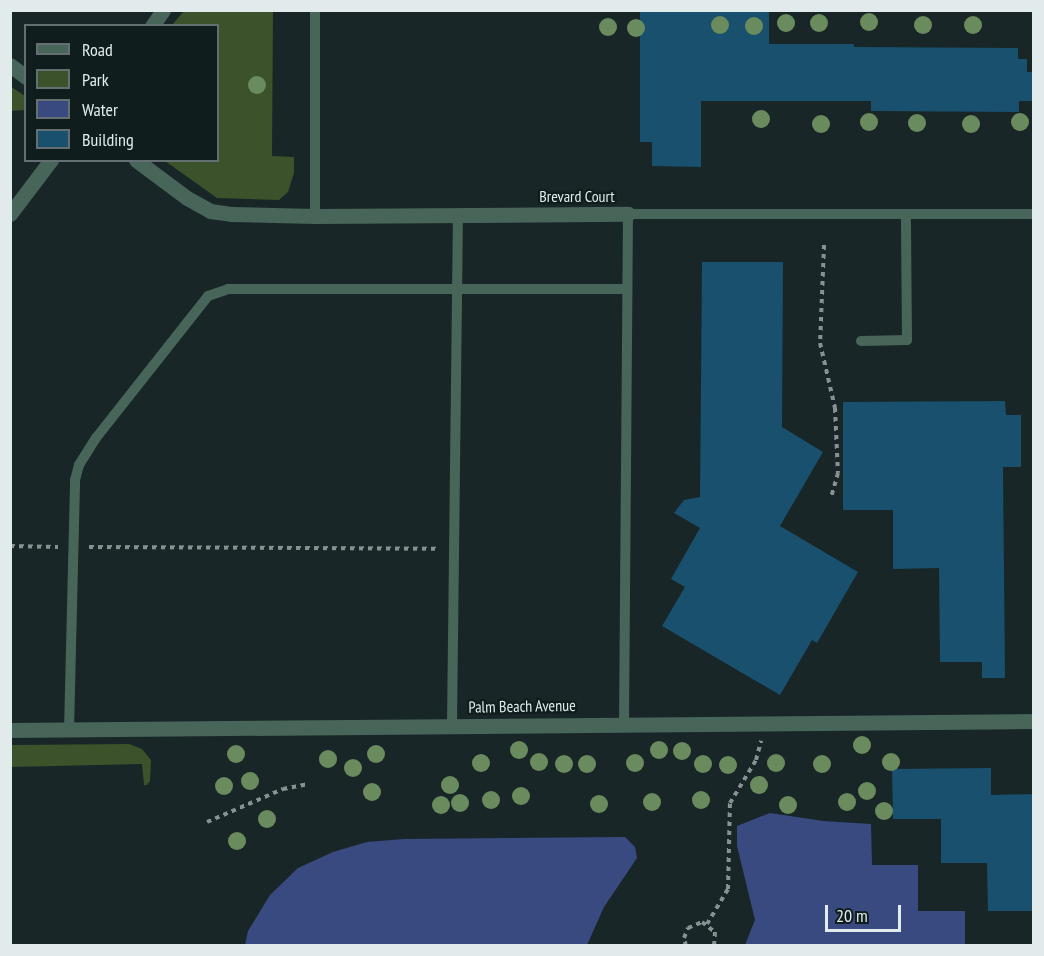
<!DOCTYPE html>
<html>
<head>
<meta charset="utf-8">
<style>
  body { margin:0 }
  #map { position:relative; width:1044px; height:956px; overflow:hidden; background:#182627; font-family:"PT Sans Narrow",sans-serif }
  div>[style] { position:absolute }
  .green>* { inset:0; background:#3b522a }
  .water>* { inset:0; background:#394a80 }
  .building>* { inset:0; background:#18506d }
  .path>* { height:4px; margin-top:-2px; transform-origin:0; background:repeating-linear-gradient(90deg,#869192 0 4.5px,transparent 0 9px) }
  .service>* { height:10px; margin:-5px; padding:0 5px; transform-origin:5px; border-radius:5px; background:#476559 }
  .minor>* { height:15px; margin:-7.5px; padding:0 7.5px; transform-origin:7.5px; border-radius:7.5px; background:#476559 }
  .trees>* { width:18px; height:18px; margin:-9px; border-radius:50%; background:#6a8b5d }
  span { translate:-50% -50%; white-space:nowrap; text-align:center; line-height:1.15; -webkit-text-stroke:4.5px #0f1d1d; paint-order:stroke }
  .street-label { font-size:16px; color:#e2ebec }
  .frame { position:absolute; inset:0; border:12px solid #e2ebec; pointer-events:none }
  .legend { position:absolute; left:24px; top:24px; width:195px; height:138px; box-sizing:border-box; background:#0f1d1d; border:2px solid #636f70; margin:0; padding:8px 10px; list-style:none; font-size:18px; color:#e2ebec }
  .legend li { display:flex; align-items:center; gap:12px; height:30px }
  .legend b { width:30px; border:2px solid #636f70 }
  .scale { position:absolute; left:825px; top:905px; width:76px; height:27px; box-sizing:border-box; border:3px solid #e2ebec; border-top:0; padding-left:8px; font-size:18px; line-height:21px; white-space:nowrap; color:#e2ebec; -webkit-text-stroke:4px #0f1d1d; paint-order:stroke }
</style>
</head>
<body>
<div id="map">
  <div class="green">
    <div style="clip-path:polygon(184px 11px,273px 11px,272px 156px,294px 157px,294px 173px,288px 192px,279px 200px,217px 198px,165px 161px,218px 160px,218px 26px,172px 25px)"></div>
    <div style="clip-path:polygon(10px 86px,25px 96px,25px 110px,11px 111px)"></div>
    <div style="clip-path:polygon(129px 744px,142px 749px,151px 760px,150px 781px,147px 785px,144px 785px,142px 764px,11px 767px,11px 745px)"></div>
  </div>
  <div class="water">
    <div style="clip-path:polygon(770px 813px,823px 821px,871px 824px,872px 865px,918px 865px,918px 911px,965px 911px,965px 945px,745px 945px,755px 920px,737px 846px,737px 826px)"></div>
    <div style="clip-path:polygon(625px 837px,635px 847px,637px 858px,604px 907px,587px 945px,245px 945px,248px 931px,270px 895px,298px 868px,333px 852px,367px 842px,404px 839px)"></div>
  </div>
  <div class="building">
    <div style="clip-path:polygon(640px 10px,769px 10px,769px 44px,854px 44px,854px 47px,1018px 48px,1018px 59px,1027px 59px,1027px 72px,1034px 72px,1034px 101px,1019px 101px,1019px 112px,871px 111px,871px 101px,701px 101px,701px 167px,652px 166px,652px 142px,640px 142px)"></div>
    <div style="clip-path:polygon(702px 262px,783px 262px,782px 427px,823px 452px,780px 526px,858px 572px,817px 643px,812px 640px,780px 695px,662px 626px,685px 587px,671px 579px,700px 528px,674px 513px,684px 500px,700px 497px)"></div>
    <div style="clip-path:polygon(1005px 401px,1006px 415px,1021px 415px,1021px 467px,1003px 467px,1005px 678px,982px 678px,982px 662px,940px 662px,939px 568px,893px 569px,893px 510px,843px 510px,843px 402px)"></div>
    <div style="clip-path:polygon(991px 768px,991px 795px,1034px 794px,1034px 911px,988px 911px,987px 863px,941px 863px,941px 819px,893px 819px,892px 769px)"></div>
  </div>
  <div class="path">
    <div style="left:824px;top:245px;width:98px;rotate:92.3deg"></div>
    <div style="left:820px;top:343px;width:67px;rotate:77deg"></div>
    <div style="left:835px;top:408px;width:65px;rotate:87.4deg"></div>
    <div style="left:838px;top:473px;width:26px;rotate:106deg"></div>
    <div style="left:1033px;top:475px;width:1px"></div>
    <div style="left:10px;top:546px;width:48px;rotate:1.2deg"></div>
    <div style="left:89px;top:547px;width:350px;rotate:0.3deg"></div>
    <div style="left:207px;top:822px;width:83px;rotate:-23.5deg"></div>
    <div style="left:283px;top:789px;width:26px;rotate:-11deg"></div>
    <div style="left:707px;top:924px;width:41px;rotate:-59deg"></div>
    <div style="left:728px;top:889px;width:86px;rotate:-88.7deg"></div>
    <div style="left:730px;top:803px;width:50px;rotate:-58.8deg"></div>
    <div style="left:756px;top:760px;width:20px;rotate:-75deg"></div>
    <div style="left:686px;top:946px;width:8px;rotate:-104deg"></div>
    <div style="left:684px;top:938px;width:11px;rotate:-68deg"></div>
    <div style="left:688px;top:928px;width:15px;rotate:-23deg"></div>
    <div style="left:702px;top:922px;width:16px;rotate:38deg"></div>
    <div style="left:715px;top:932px;width:14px;rotate:94deg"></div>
  </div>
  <div class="service">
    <div style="left:315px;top:10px;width:206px;rotate:90deg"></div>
    <div style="left:861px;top:341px;width:46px;rotate:-1.2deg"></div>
    <div style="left:907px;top:340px;width:124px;rotate:-90.5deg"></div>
    <div style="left:624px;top:723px;width:509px;rotate:-89.55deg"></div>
    <div style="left:628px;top:214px;width:406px"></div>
    <div style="left:452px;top:725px;width:511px;rotate:-89.33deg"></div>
    <div style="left:69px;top:730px;width:250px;rotate:-88.6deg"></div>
    <div style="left:75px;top:480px;width:16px;rotate:-75deg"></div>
    <div style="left:79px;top:465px;width:32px;rotate:-58deg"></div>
    <div style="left:96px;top:438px;width:181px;rotate:-51.7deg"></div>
    <div style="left:208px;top:296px;width:21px;rotate:-19deg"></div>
    <div style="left:228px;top:289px;width:399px"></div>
  </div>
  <div class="minor">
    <div style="left:152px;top:26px;width:19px;rotate:-55deg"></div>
    <div style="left:10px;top:65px;width:20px;rotate:37deg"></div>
    <div style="left:136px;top:160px;width:64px;rotate:36.7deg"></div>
    <div style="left:187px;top:198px;width:26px;rotate:29deg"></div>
    <div style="left:210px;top:211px;width:21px;rotate:8deg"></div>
    <div style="left:231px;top:214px;width:84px;rotate:1.4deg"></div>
    <div style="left:315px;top:216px;width:313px;rotate:-0.4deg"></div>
    <div style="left:10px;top:214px;width:68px;rotate:-52.8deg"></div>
    <div style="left:10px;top:730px;width:1024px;rotate:-0.5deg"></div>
  </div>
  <div class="trees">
    <div style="left:869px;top:22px"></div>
    <div style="left:786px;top:23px"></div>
    <div style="left:819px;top:23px"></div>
    <div style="left:720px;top:25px"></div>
    <div style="left:923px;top:25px"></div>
    <div style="left:973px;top:25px"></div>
    <div style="left:754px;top:26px"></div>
    <div style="left:608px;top:27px"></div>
    <div style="left:636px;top:28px"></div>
    <div style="left:257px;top:85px"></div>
    <div style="left:761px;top:119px"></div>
    <div style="left:869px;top:122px"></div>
    <div style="left:1020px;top:122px"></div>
    <div style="left:917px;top:123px"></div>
    <div style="left:821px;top:124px"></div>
    <div style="left:971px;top:124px"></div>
    <div style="left:862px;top:745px"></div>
    <div style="left:519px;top:750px"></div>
    <div style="left:659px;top:750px"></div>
    <div style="left:682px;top:751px"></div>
    <div style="left:236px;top:754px"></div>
    <div style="left:376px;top:754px"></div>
    <div style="left:328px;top:759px"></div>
    <div style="left:539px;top:762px"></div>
    <div style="left:891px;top:762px"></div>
    <div style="left:481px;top:763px"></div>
    <div style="left:635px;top:763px"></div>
    <div style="left:776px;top:763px"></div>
    <div style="left:564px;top:764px"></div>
    <div style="left:587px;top:764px"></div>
    <div style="left:703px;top:764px"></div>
    <div style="left:822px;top:764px"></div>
    <div style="left:728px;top:765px"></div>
    <div style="left:353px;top:768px"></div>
    <div style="left:250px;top:781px"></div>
    <div style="left:450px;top:785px"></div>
    <div style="left:759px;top:785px"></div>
    <div style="left:224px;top:786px"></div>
    <div style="left:867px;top:791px"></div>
    <div style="left:372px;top:792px"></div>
    <div style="left:521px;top:796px"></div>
    <div style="left:491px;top:800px"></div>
    <div style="left:701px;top:800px"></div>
    <div style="left:652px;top:802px"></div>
    <div style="left:847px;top:802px"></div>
    <div style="left:460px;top:803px"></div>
    <div style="left:599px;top:804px"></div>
    <div style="left:441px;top:805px"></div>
    <div style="left:788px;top:805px"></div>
    <div style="left:884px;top:811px"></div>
    <div style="left:267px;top:819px"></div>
    <div style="left:237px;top:841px"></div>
  </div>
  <div class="street-label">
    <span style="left:577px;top:196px">Brevard Court</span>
    <span style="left:522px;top:706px;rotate:-1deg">Palm Beach Avenue</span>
  </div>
  <div class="frame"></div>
  <ul class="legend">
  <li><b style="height:8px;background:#476559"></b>Road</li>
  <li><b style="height:16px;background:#3b522a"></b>Park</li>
  <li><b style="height:16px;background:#394a80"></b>Water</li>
  <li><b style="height:16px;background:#18506d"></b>Building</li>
  </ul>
  <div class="scale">20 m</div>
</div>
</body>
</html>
